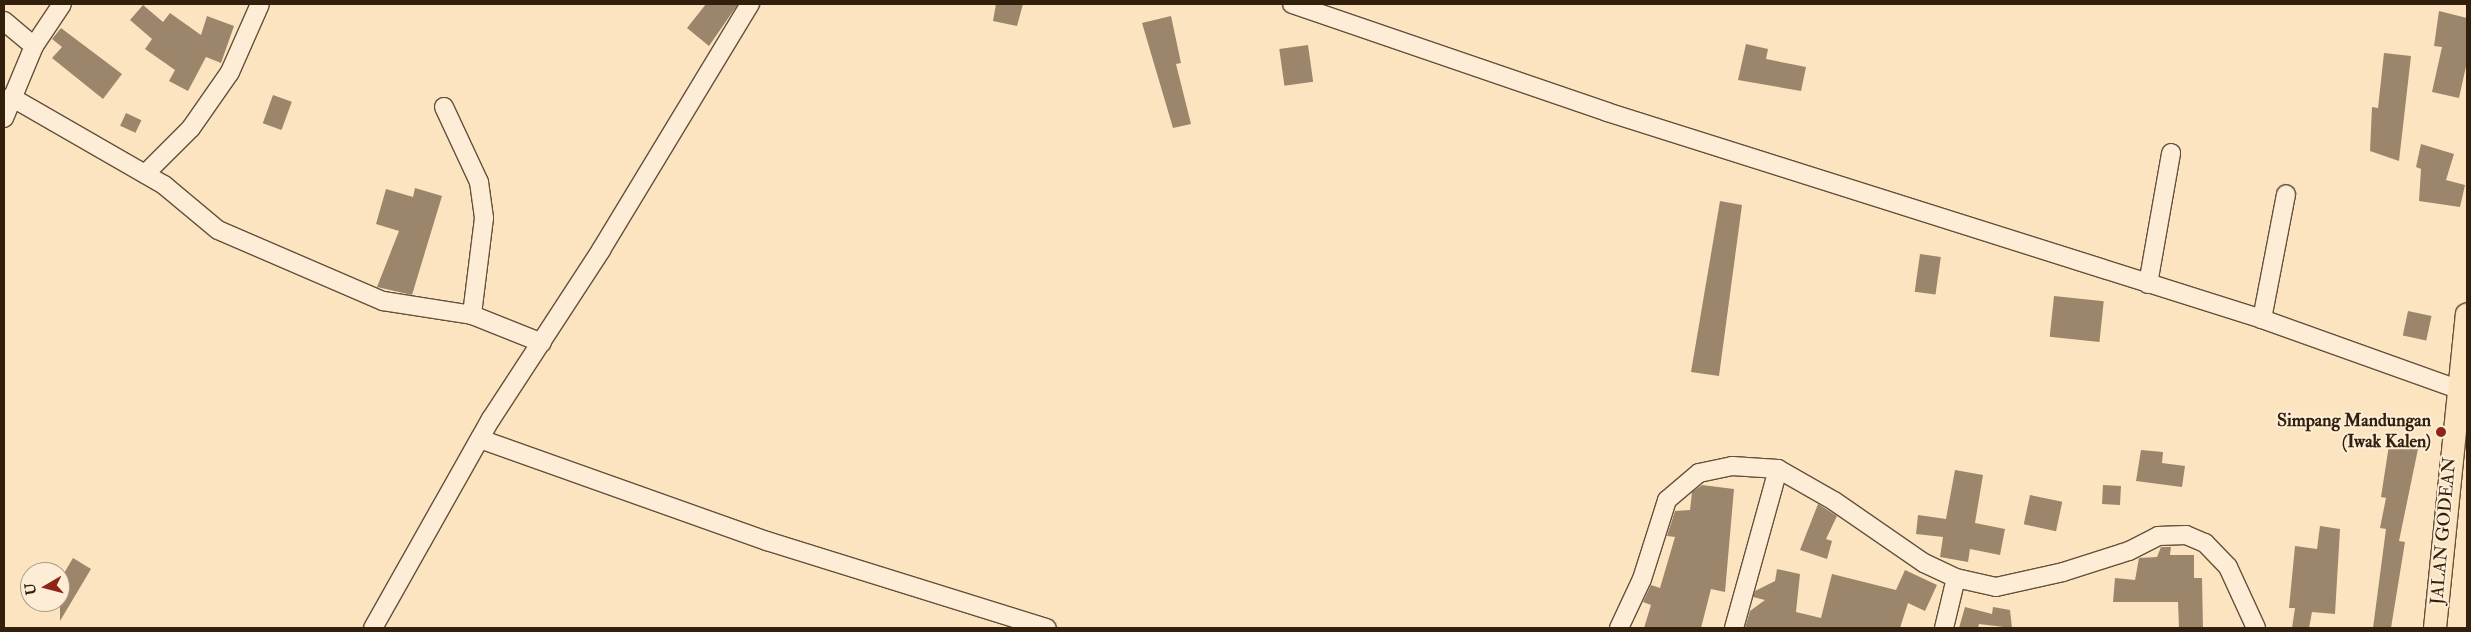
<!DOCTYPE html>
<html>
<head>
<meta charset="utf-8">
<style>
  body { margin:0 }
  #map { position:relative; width:2471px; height:632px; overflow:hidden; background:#fce4c1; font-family:"IM FELL Double Pica",serif }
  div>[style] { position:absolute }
  .building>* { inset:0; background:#9b866b; transform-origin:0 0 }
  .roads { filter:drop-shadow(1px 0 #64513a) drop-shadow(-1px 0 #64513a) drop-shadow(0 1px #64513a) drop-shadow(0 -1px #64513a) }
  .minor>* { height:18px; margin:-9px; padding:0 9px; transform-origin:9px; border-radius:9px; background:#fdedd7 }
  .major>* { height:22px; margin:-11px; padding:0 11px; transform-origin:11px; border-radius:11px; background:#fce4c1 }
  .dots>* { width:14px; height:14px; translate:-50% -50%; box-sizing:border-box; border:2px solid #fdedd7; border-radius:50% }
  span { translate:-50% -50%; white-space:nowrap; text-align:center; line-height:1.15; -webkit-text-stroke:4px #fdedd7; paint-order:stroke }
  .poi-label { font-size:18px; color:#32200d; font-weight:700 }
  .right { translate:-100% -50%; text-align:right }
  .street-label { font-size:18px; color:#32200d }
  .frame { position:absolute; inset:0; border:5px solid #32200d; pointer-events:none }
  .north { position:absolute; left:20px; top:562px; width:50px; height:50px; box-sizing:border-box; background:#fdedd7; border:1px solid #ac9b86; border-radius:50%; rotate:262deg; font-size:14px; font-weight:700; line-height:20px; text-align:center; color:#32200d }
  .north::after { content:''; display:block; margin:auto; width:18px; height:22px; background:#8f2418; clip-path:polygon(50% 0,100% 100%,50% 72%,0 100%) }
</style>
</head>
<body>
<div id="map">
  <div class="building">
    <div style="clip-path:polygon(706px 4px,738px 4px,709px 46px,687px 28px)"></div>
    <div style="clip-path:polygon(996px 4px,1023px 4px,1017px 26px,993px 21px)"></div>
    <div style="clip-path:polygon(143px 5px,163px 22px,170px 13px,201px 35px,207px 16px,234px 26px,221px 63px,206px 57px,188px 91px,169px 81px,175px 70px,145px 49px,152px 39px,130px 20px)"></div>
    <div style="clip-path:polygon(2439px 11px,2467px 18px,2467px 62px,2459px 98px,2432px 92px,2442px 47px,2434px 46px)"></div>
    <div style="clip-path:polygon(1171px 16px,1181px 63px,1176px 64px,1191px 124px,1173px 128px,1142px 23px)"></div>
    <div style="clip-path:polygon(61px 28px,122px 74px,103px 99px,52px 58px,62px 47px,52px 39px)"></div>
    <div style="clip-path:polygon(1746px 44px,1768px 49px,1766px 59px,1806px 67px,1801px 91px,1738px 80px)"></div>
    <div style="left:1308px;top:45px;width:37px;height:29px;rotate:82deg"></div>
    <div style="clip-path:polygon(2384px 53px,2411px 56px,2399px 161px,2370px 151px,2372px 107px,2378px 108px)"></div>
    <div style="left:273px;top:95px;width:20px;height:30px;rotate:20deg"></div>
    <div style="left:126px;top:113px;width:17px;height:14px;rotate:25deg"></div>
    <div style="clip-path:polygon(2421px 144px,2454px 154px,2446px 180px,2465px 185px,2460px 207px,2419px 201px,2421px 169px,2416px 167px)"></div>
    <div style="clip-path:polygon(415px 188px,442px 196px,412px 295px,377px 287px,399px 231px,376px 224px,386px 189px,413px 197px)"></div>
    <div style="clip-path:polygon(1720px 201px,1742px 205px,1719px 376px,1691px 372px)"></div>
    <div style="left:1920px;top:254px;width:21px;height:38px;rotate:8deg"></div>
    <div style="left:2054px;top:296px;width:50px;height:41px;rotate:6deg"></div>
    <div style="left:2408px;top:311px;width:24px;height:25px;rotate:12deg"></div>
    <div style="clip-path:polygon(2389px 445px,2418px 449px,2399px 541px,2405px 542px,2391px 628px,2373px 628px,2386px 529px,2380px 528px,2386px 498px,2381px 497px)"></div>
    <div style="clip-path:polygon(2141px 450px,2163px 452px,2162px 463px,2185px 466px,2182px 487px,2136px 481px)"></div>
    <div style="clip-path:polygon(1955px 470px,1983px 475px,1975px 523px,2005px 529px,2000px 555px,1970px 549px,1968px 562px,1940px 557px,1943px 537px,1916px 534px,1918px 515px,1946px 519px)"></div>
    <div style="clip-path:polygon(1702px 485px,1734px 489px,1725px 592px,1711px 589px,1701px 628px,1644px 628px,1651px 605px,1643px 602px,1651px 585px,1660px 588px,1675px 537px,1667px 536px,1675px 511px,1690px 510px,1692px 492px)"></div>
    <div style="left:2103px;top:485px;width:18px;height:19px;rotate:3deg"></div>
    <div style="left:2030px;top:495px;width:33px;height:30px;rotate:12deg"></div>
    <div style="clip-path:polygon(1818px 504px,1837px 516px,1826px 539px,1832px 541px,1827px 559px,1800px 550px)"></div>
    <div style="clip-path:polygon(2320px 526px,2340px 529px,2335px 614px,2312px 612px,2309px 628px,2292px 628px,2295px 608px,2289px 608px,2295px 546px,2317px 549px)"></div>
    <div style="clip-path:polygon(2161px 547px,2171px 547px,2170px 555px,2194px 555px,2194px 578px,2202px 578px,2203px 628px,2179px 628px,2178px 602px,2113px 602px,2115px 578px,2135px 580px,2139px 558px,2157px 557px)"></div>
    <div style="clip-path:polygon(73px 558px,91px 569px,60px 621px,60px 580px)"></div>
    <div style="clip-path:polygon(1777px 569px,1800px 574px,1796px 612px,1821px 618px,1832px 574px,1896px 590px,1905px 570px,1937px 585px,1925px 611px,1908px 603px,1900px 628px,1745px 628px,1750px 611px,1765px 600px,1753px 597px,1755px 591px,1775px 581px)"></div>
    <div style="clip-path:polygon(1965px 607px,1992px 614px,1993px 607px,2010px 610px,2012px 628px,1979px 624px,1978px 628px,1959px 628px)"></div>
  </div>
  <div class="roads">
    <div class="minor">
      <div style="left:1292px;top:4px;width:333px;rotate:18.9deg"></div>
      <div style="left:1607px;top:112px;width:687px;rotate:17.54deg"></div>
      <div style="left:2262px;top:319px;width:208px;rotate:19.7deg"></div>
      <div style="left:4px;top:21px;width:39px;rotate:40deg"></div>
      <div style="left:34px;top:46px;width:78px;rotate:112.6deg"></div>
      <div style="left:34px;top:46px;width:50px;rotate:-56.3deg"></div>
      <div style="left:11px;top:97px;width:177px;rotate:29.9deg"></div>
      <div style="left:164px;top:185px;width:70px;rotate:39.8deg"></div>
      <div style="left:218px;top:230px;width:180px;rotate:23.3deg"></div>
      <div style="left:383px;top:301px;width:90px;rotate:8.9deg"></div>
      <div style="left:472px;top:315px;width:75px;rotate:21.8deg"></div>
      <div style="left:444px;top:107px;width:83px;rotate:65deg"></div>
      <div style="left:479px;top:182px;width:36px;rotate:82deg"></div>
      <div style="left:484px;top:218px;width:98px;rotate:97.1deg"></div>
      <div style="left:145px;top:174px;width:65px;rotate:-45deg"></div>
      <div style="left:191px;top:128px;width:68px;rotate:-55.1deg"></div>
      <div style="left:230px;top:72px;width:74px;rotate:-66.2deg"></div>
      <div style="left:2148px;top:284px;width:133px;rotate:-80deg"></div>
      <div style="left:2262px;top:319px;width:127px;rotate:-79.1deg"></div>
      <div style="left:480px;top:439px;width:305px;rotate:19.6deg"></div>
      <div style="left:767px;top:541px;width:293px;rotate:17.3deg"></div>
      <div style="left:373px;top:628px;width:240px;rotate:-60.6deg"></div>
      <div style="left:491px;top:419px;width:202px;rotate:-56.9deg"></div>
      <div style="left:601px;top:250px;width:288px;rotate:-58.8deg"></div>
      <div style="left:1619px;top:628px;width:54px;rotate:-64.9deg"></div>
      <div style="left:1642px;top:579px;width:83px;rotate:-72.4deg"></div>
      <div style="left:1667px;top:500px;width:42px;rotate:-40.2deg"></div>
      <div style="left:1699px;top:473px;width:34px;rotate:-12deg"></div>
      <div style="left:1732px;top:466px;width:46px;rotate:3.7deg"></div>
      <div style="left:1778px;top:469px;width:64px;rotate:29.7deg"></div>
      <div style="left:1834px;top:501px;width:109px;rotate:34.6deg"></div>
      <div style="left:1924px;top:563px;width:35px;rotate:25deg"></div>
      <div style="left:1956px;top:578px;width:41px;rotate:12.7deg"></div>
      <div style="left:1996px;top:587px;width:69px;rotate:-12.6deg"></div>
      <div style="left:2063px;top:572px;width:69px;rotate:-17.7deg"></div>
      <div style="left:2129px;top:551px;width:33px;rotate:-27deg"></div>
      <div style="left:2158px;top:536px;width:28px;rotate:-2deg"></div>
      <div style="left:2186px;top:535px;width:21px;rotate:23deg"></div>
      <div style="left:2205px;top:543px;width:33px;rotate:46deg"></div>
      <div style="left:2228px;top:567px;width:67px;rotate:65.3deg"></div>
      <div style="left:1734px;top:628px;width:165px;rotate:-74.5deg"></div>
      <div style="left:1944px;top:628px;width:51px;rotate:-76.5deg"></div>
    </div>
    <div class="major">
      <div style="left:2435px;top:628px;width:315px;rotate:-84.2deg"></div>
    </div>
  </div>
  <div class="dots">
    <div style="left:2441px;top:432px;background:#8f2418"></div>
  </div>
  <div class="poi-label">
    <span class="right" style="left:2431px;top:432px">Simpang Mandungan<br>(Iwak Kalen)</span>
  </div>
  <div class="street-label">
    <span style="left:2444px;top:531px;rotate:-85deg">JALAN GODEAN</span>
  </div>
  <div class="frame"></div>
  <div class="north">U</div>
</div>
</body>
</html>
